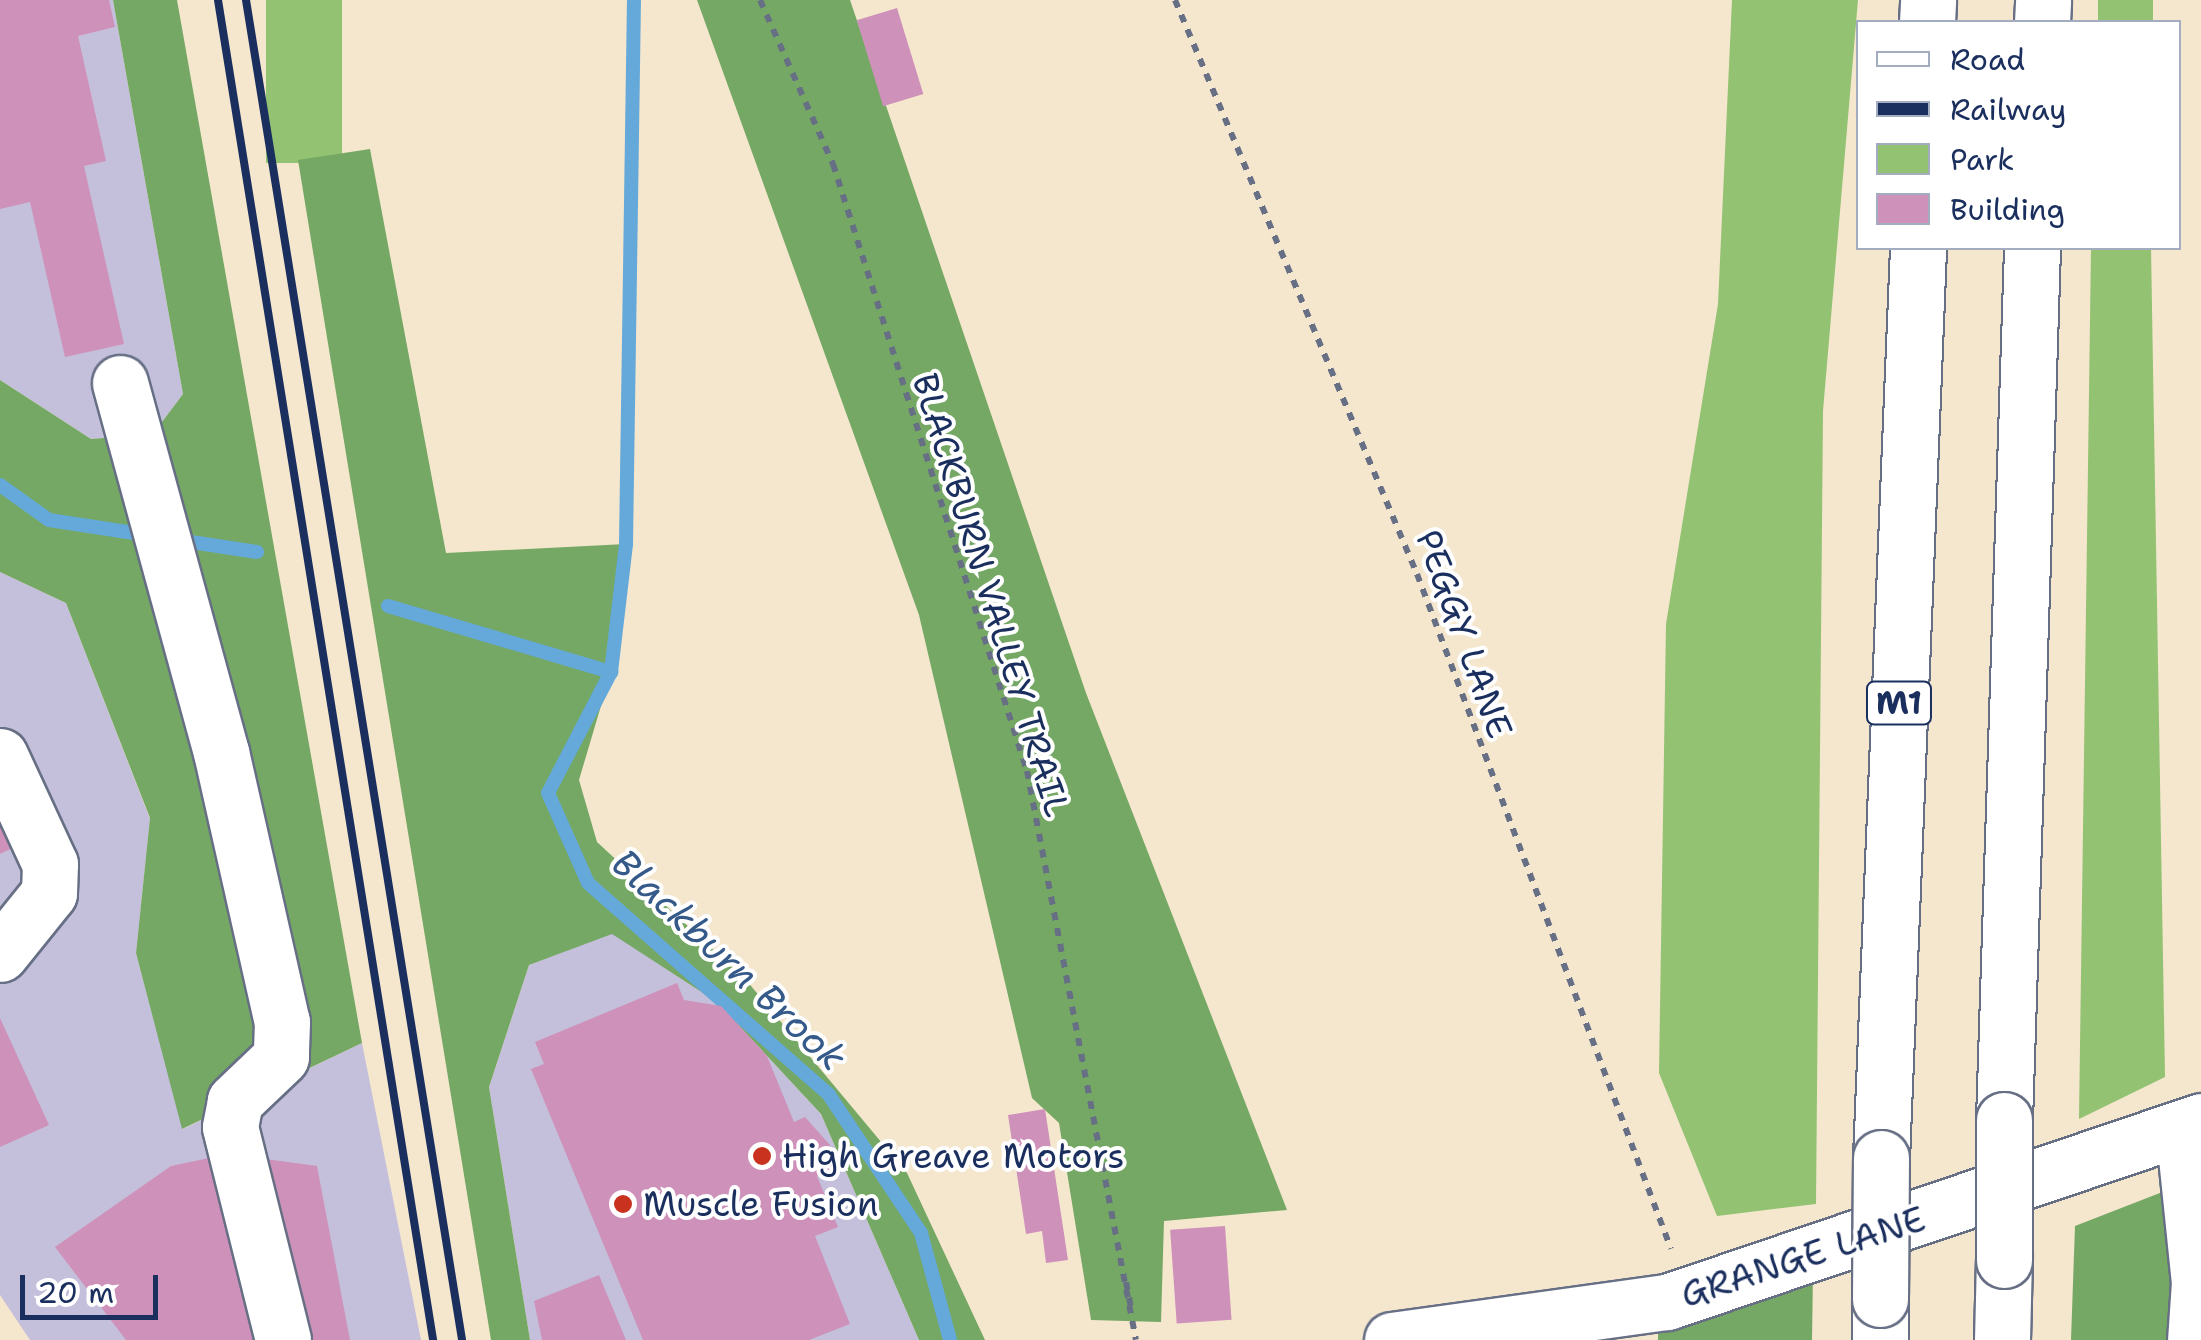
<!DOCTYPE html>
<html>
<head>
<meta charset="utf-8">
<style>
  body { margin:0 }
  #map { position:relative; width:2201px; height:1340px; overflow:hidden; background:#f5e6ce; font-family:"Shantell Sans",sans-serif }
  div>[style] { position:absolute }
  .industrial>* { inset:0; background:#c4c0db }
  .green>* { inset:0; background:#92c272; transform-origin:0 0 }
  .forest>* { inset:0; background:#75a864 }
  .stream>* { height:14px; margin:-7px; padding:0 7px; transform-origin:7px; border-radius:7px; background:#64a9d9 }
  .building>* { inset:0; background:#ce91ba; transform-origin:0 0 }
  .path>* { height:6px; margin-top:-3px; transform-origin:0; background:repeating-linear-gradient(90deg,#676f85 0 8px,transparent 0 16px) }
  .roads { filter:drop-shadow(2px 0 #676f85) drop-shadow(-2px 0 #676f85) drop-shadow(0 2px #676f85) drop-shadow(0 -2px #676f85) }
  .minor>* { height:55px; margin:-27.5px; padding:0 27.5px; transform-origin:27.5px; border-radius:27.5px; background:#fff }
  .highway>* { height:55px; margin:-27.5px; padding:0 27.5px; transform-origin:27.5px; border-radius:27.5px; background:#fff }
  .rail>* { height:8px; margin:-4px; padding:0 4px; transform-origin:4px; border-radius:4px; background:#1b2f5e }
  .bridges { filter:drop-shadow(2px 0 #676f85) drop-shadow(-2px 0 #676f85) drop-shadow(0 2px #676f85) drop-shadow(0 -2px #676f85) }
  .highway-bridge>* { height:55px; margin:-27.5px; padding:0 27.5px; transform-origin:27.5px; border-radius:27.5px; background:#fff }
  .dots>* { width:28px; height:28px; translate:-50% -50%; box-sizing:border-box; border:5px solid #fff; border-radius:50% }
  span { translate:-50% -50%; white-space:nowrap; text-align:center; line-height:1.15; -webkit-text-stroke:8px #fff; paint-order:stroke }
  .shield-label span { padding:2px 8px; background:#fff; border:2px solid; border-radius:8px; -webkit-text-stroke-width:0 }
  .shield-label { font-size:32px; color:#1b2f5e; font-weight:700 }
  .street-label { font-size:35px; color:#1b2f5e }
  .poi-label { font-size:35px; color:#1b2f5e }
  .left { translate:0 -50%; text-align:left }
  .water-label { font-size:38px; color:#355a89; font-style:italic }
  .legend { position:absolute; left:1856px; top:20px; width:325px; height:230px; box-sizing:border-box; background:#fff; border:2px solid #a4acbf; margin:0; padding:12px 18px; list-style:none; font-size:30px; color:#1b2f5e }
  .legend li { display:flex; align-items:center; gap:20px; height:50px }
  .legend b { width:50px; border:2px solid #a4acbf }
  .scale { position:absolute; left:20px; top:1275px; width:138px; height:45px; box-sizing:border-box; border:5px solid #1b2f5e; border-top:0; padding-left:12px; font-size:30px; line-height:35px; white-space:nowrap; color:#1b2f5e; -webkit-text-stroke:8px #fff; paint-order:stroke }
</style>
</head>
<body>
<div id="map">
  <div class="industrial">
    <div style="clip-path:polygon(0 0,113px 0,183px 394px,153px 434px,91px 439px,0 380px)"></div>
    <div style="clip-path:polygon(0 572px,66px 603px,150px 819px,136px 953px,183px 1129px,362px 1043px,421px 1340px,30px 1340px,0 1295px)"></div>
    <div style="clip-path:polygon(612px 933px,717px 1002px,821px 1114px,919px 1340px,530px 1340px,489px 1087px,529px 965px)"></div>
  </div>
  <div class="green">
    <div style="left:266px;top:0;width:76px;height:163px"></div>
    <div style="clip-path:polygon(1732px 0,1858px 0,1823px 411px,1816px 1204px,1717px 1216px,1659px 1073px,1666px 624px,1718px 304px)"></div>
    <div style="left:2098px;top:0;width:55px;height:22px"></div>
    <div style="clip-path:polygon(2091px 248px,2151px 248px,2165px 1077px,2079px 1119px)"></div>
  </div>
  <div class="forest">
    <div style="clip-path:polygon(113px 0,177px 0,362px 1043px,182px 1129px,136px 953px,150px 818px,66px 603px,0 572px,0 380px,91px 439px,153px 434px,183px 394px)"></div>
    <div style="clip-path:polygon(697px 0,850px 0,1086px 693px,1287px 1210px,1164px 1221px,1161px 1322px,1091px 1320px,1059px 1123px,1032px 1098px,919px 615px)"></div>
    <div style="clip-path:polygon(370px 149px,446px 553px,626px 544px,611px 672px,579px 780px,597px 842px,746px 980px,907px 1173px,985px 1340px,919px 1340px,821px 1114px,717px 1002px,612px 934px,529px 965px,489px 1087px,530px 1340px,491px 1340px,298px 160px)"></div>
    <div style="clip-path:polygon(2201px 1177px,2201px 1340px,2071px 1340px,2075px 1226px)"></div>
    <div style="clip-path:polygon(1813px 1273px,1812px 1340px,1658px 1340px,1658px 1329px)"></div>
  </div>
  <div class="stream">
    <div style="left:0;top:485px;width:60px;rotate:35.5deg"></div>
    <div style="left:49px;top:520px;width:99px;rotate:8.7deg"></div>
    <div style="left:178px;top:540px;width:80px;rotate:8.6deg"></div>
    <div style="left:388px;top:606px;width:233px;rotate:16.5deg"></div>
    <div style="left:611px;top:672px;width:136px;rotate:117.5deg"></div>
    <div style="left:548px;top:793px;width:98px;rotate:66deg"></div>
    <div style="left:588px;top:883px;width:321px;rotate:41.3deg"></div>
    <div style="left:829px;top:1095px;width:166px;rotate:56.3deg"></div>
    <div style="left:921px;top:1233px;width:111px;rotate:74.8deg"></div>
    <div style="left:611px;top:672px;width:129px;rotate:-83.3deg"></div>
    <div style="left:626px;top:544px;width:544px;rotate:-89.16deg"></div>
  </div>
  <div class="building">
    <div style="clip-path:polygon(0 0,109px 0,115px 27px,78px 36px,106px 161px,84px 166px,124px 344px,65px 357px,30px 202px,0 209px)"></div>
    <div style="left:897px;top:8px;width:90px;height:42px;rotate:73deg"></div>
    <div style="clip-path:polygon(0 772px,33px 838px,0 854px)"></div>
    <div style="clip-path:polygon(677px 983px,684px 1000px,721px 1006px,767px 1056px,794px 1122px,805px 1117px,830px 1145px,838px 1167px,817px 1176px,838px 1227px,815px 1236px,850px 1324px,809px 1340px,643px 1340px,531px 1069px,544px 1064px,535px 1042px)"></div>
    <div style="clip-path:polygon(0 1018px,49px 1125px,0 1147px)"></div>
    <div style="clip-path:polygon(1045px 1109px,1068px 1260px,1046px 1263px,1042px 1231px,1026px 1234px,1008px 1115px)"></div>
    <div style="clip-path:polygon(228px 1154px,274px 1340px,126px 1340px,55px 1247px,171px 1166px)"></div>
    <div style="clip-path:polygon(258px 1158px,317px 1166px,350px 1340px,304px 1340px)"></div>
    <div style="left:1225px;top:1226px;width:94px;height:55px;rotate:86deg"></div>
    <div style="clip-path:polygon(599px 1275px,626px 1340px,542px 1340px,534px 1301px)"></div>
  </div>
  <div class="path">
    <div style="left:760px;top:0;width:180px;rotate:66deg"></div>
    <div style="left:833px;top:164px;width:637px;rotate:72.28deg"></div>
    <div style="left:1027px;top:771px;width:579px;rotate:79.16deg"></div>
    <div style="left:1175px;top:0;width:623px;rotate:67.14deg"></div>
    <div style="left:1417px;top:574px;width:721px;rotate:69.38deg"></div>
    <div style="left:1126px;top:1282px;width:31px;rotate:79deg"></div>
  </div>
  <div class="roads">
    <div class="minor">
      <div style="left:120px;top:383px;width:383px;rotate:74.7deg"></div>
      <div style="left:221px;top:752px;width:277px;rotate:77.3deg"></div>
      <div style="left:282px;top:1022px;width:35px;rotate:92deg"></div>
      <div style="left:281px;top:1057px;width:64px;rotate:136.3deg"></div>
      <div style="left:235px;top:1101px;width:26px;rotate:101deg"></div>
      <div style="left:230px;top:1127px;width:219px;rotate:76deg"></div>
      <div style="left:0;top:756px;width:119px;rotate:65.2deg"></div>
      <div style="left:50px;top:864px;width:29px;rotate:92deg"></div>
      <div style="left:49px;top:893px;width:78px;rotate:128.8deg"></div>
      <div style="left:2183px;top:1128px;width:155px;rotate:84.1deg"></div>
      <div style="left:2199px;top:1282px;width:58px;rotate:93.9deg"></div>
      <div style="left:1392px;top:1340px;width:278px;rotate:-7.9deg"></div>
      <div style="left:1667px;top:1302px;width:564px;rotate:-18.72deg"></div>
    </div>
    <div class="highway">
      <div style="left:1927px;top:22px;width:22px;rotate:-87deg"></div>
      <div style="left:2042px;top:22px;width:22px;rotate:-87deg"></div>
      <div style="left:2004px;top:1120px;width:872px;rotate:-88.16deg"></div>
      <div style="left:1881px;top:1158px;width:911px;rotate:-87.67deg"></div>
      <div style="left:1880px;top:1340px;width:41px;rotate:-90deg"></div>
      <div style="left:2002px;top:1340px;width:80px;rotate:-88.6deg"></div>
    </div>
  </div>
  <div class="rail">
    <div style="left:218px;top:0;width:1357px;rotate:80.88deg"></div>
    <div style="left:246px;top:0;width:1357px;rotate:80.84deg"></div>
  </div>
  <div class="bridges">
    <div class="highway-bridge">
      <div style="left:2004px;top:1120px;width:140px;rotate:90deg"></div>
      <div style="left:1880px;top:1299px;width:141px;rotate:-89.6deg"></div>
    </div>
  </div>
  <div class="dots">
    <div style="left:762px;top:1156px;background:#c8321e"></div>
    <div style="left:623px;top:1204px;background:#c8321e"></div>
  </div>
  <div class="shield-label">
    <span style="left:1899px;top:703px">M1</span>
  </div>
  <div class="street-label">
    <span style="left:991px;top:595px;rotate:73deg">BLACKBURN VALLEY TRAIL</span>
    <span style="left:1464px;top:634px;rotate:70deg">PEGGY LANE</span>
    <span style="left:1803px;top:1257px;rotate:-18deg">GRANGE LANE</span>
  </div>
  <div class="poi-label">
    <span class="left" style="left:782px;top:1156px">High Greave Motors</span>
    <span class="left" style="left:643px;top:1204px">Muscle Fusion</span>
  </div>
  <div class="water-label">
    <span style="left:729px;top:960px;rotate:43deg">Blackburn Brook</span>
  </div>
  <ul class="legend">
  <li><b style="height:12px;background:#fff"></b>Road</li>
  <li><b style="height:12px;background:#1b2f5e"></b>Railway</li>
  <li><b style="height:28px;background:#92c272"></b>Park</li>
  <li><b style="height:28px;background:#ce91ba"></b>Building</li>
  </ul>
  <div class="scale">20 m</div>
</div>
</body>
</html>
